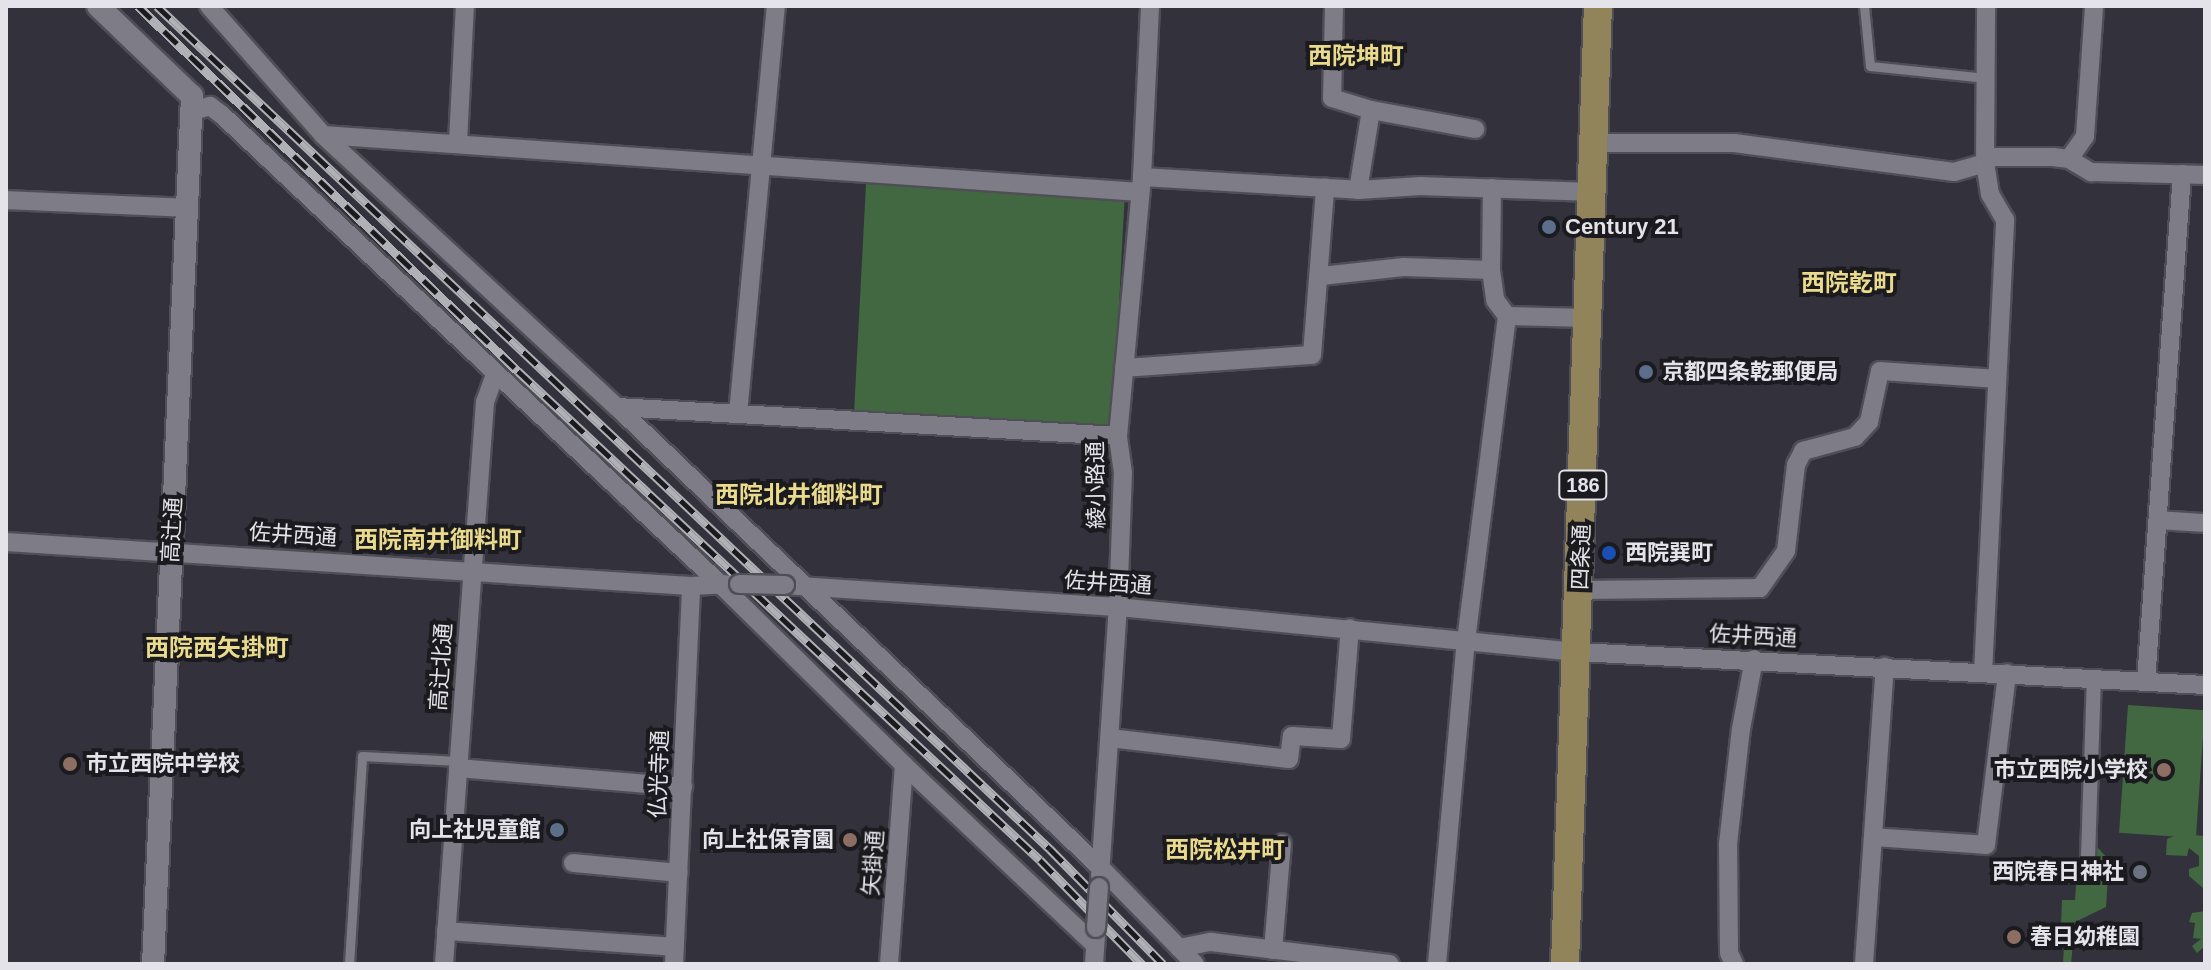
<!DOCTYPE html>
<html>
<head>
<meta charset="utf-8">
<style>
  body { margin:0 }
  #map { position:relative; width:2211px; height:970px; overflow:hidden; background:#33323c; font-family:Helvetica,"Noto Sans JP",sans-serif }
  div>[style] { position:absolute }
  .green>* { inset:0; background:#416840; transform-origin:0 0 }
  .roads { filter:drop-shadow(2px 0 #4f4e56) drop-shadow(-2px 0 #4f4e56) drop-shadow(0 2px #4f4e56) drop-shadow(0 -2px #4f4e56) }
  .service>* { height:9px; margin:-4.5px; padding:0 4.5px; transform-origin:4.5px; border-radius:4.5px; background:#7d7c87 }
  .pedestrian>* { height:14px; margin:-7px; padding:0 7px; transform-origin:7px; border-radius:7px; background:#7d7c87 }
  .minor>* { height:18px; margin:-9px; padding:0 9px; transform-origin:9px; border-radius:9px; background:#7d7c87 }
  .tertiary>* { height:22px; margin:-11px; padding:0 11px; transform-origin:11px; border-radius:11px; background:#7d7c87 }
  .primary>* { height:28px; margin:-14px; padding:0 14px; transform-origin:14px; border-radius:14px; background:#91845b }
  .rail>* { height:9px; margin-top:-4.5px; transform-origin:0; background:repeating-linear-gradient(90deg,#1b1b1f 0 18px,#b0b0b7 0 36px); box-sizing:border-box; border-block:2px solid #b0b0b7 }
  .bridges { filter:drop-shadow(2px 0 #4f4e56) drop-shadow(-2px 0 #4f4e56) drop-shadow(0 2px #4f4e56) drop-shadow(0 -2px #4f4e56) }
  .minor-bridge>* { height:18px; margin:-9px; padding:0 9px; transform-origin:9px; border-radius:9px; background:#7d7c87 }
  .dots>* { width:22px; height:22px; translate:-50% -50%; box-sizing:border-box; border:4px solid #1b1b1f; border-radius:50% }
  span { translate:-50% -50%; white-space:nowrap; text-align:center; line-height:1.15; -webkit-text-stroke:8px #1b1b1f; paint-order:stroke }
  .shield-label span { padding:2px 6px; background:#1b1b1f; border:2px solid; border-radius:6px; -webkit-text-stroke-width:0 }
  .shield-label { font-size:20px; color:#e3e3e9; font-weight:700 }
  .poi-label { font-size:22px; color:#e3e3e9; font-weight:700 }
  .left { translate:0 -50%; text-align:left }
  .right { translate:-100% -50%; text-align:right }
  .street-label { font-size:22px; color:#e3e3e9 }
  .neighbourhood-label { font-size:24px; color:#eada8b; font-weight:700 }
  .frame { position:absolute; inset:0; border:8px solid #e3e3e9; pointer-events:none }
</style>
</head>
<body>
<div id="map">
  <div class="green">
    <div style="left:866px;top:184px;width:259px;height:228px;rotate:3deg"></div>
    <div style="left:2128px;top:705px;width:77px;height:128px;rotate:4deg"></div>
    <div style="clip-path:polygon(2179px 834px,2205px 836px,2205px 898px,2203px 888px,2189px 876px,2189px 869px,2199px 866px,2199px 856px,2189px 848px,2187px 856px,2166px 855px,2167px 839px)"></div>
    <div style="clip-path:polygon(2098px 848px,2109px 860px,2106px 907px,2075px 922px,2071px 964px,2063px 964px,2065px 926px,2061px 924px,2062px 900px,2075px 900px,2078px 860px,2088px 861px,2092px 851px)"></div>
    <div style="clip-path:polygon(2205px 911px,2205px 946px,2197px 953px,2192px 946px,2201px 939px,2193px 938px,2195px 923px,2189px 922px,2192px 913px)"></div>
  </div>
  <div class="roads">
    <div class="service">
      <div style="left:1864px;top:6px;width:60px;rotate:84.3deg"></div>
      <div style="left:1870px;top:66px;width:117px;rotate:5.9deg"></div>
      <div style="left:349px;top:964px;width:208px;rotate:-86.4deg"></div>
      <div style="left:362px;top:756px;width:97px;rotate:3deg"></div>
    </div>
    <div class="pedestrian">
      <div style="left:2088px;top:857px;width:178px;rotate:-88.1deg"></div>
    </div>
    <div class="minor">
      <div style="left:209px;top:6px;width:172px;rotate:48.5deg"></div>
      <div style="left:323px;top:135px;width:401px;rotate:42.8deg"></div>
      <div style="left:617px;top:407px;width:668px;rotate:43.61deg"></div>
      <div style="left:1101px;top:868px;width:134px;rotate:45.6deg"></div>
      <div style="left:1334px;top:6px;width:92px;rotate:91.2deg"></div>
      <div style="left:1332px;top:98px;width:41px;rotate:17.1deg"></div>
      <div style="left:1371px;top:110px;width:81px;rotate:99.2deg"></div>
      <div style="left:1371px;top:110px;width:106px;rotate:10.4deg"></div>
      <div style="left:191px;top:112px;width:20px;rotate:-18deg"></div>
      <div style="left:210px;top:106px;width:15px;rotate:37deg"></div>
      <div style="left:222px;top:115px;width:683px;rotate:43.28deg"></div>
      <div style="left:719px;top:583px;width:260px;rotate:44.5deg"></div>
      <div style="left:904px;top:765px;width:262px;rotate:43.3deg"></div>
      <div style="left:323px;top:135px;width:819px;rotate:3.99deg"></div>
      <div style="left:458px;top:142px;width:136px;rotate:-87.1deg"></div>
      <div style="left:1593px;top:143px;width:141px"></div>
      <div style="left:1734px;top:143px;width:222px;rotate:7.5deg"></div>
      <div style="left:1954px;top:172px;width:32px;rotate:-16deg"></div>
      <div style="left:1985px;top:163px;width:9px;rotate:-41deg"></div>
      <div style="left:1992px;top:157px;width:61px"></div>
      <div style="left:2053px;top:157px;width:16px;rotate:7deg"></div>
      <div style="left:2069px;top:159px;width:26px;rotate:31deg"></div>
      <div style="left:2091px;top:172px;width:114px;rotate:1.5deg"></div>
      <div style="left:2069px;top:159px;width:28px;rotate:-55deg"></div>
      <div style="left:2085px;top:136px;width:130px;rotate:-86deg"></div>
      <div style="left:1142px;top:177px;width:216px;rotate:3.4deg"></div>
      <div style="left:1358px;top:190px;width:63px;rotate:-3.6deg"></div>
      <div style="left:1421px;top:186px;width:171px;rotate:2deg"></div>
      <div style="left:1492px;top:188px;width:82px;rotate:90.7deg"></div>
      <div style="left:1491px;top:270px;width:30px;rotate:82deg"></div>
      <div style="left:1495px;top:300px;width:20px;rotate:53deg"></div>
      <div style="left:1507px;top:316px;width:81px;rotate:1.4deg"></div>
      <div style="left:6px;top:200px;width:181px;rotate:2.5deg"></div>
      <div style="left:1321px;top:276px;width:83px;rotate:-6.2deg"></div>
      <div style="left:1404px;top:267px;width:87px;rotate:2deg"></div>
      <div style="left:1124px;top:368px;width:188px;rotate:-4deg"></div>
      <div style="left:1312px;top:355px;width:168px;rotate:-85.5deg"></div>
      <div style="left:617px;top:407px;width:502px;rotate:3.31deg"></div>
      <div style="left:738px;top:414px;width:410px;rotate:-84.7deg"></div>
      <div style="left:2158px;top:520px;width:47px;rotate:3.7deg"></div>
      <div style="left:6px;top:542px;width:686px;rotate:3.68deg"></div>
      <div style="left:691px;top:586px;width:35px;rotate:-3deg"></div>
      <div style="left:785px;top:585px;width:334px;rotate:3.8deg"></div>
      <div style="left:1118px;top:607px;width:462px;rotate:5.6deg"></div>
      <div style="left:1578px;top:652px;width:628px;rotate:3.01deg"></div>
      <div style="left:1580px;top:590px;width:180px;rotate:-0.6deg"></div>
      <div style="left:1760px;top:588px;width:45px;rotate:-54.9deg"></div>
      <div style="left:1786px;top:551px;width:87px;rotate:-83.4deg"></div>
      <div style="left:1796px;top:465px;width:16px;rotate:-63deg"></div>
      <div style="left:1803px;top:451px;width:54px;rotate:-15.1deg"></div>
      <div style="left:1855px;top:437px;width:21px;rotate:-47deg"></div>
      <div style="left:1869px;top:422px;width:52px;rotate:-77.8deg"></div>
      <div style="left:1880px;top:371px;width:117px;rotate:3.9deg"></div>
      <div style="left:1983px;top:673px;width:454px;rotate:-87.2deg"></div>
      <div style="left:2005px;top:220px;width:30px;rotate:-120deg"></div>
      <div style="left:1990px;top:194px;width:31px;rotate:-99deg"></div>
      <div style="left:1985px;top:163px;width:157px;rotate:-89.6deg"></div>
      <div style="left:2146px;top:682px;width:509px;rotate:-85.95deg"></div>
      <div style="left:1110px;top:738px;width:180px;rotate:6.7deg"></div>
      <div style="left:1289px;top:759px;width:23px;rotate:-83deg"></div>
      <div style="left:1292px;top:736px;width:49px;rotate:3.5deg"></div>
      <div style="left:1341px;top:739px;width:111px;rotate:-85.4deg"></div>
      <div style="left:458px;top:768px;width:226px;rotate:4.8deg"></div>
      <div style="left:1873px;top:837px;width:113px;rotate:4deg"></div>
      <div style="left:1986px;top:845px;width:173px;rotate:-83deg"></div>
      <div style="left:573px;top:863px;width:106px;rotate:5.4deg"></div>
      <div style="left:1100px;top:876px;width:270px;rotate:-86.2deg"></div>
      <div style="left:1118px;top:607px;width:134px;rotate:-87.9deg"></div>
      <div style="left:1123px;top:473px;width:37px;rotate:-98deg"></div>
      <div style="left:1118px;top:436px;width:260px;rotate:-84.7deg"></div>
      <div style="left:1142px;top:177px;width:171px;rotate:-87.3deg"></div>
      <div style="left:446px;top:931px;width:229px;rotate:4deg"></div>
      <div style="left:1179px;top:948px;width:33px;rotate:-11deg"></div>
      <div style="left:1211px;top:942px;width:180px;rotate:7deg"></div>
      <div style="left:1273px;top:950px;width:107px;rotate:-85.2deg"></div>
      <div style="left:444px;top:964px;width:563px;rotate:-85.83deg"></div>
      <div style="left:485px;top:402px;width:30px;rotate:-70deg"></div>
      <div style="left:674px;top:964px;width:378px;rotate:-87.4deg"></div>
      <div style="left:889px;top:964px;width:200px;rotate:-85.7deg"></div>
      <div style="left:1094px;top:964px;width:30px;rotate:-86deg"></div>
      <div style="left:1437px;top:964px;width:324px;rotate:-84.9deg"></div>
      <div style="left:1466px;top:641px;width:328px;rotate:-82.8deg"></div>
      <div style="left:1734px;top:964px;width:12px;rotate:-114deg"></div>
      <div style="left:1729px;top:953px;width:109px;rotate:-90.5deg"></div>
      <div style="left:1728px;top:844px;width:116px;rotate:-83.6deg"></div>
      <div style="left:1741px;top:729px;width:71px;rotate:-79.5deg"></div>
      <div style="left:1864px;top:964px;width:298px;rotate:-86deg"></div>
    </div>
    <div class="tertiary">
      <div style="left:98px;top:6px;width:130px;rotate:43.8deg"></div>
      <div style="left:192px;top:96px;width:869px;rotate:92.57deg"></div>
    </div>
    <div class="primary">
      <div style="left:1565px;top:964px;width:959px;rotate:-88.03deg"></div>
    </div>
  </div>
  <div class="rail">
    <div style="left:138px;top:6px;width:527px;rotate:43.85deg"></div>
    <div style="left:518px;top:371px;width:715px;rotate:43.13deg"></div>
    <div style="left:1040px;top:860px;width:146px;rotate:45.6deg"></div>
    <div style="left:157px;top:6px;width:1228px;rotate:43.35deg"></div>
    <div style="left:1050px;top:849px;width:161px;rotate:45.5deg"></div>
  </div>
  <div class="bridges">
    <div class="minor-bridge">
      <div style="left:739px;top:584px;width:46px;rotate:1.2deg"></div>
      <div style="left:1096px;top:928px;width:41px;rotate:-85.8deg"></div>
    </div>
  </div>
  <div class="dots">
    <div style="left:1549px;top:227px;background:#5c6f8a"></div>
    <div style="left:1646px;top:372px;background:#5c6f8a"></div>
    <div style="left:1609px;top:553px;background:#1a4fb4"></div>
    <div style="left:70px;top:764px;background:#8d6e63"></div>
    <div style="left:2164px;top:770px;background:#8d6e63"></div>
    <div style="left:557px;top:830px;background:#5c6f8a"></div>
    <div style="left:850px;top:840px;background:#8d6e63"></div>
    <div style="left:2140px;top:872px;background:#6b7280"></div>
    <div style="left:2014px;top:937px;background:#8d6e63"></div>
  </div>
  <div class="shield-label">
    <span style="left:1583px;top:485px">186</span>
  </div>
  <div class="poi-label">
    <span class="left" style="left:1565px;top:227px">Century 21</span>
    <span class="left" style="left:1662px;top:372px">京都四条乾郵便局</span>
    <span class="left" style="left:1625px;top:553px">西院巽町</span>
    <span class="left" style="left:86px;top:764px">市立西院中学校</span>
    <span class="right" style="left:2148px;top:770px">市立西院小学校</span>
    <span class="right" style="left:541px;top:830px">向上社児童館</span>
    <span class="right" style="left:834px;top:840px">向上社保育園</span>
    <span class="right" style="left:2124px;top:872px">西院春日神社</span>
    <span class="left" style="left:2030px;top:937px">春日幼稚園</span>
  </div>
  <div class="street-label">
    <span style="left:1096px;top:485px;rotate:-91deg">綾小路通</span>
    <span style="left:172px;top:530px;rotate:-87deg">高辻通</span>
    <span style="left:293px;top:535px;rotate:4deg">佐井西通</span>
    <span style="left:1581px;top:557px;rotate:-88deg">四条通</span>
    <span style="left:1108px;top:583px;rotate:4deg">佐井西通</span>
    <span style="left:1753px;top:636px;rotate:3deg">佐井西通</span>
    <span style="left:441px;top:667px;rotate:-86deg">高辻北通</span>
    <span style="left:659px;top:774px;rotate:-88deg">仏光寺通</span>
    <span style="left:873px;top:863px;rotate:-86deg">矢掛通</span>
  </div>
  <div class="neighbourhood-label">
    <span style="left:1356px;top:56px">西院坤町</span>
    <span style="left:1849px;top:283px">西院乾町</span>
    <span style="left:799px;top:495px">西院北井御料町</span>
    <span style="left:438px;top:540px">西院南井御料町</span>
    <span style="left:217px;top:648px">西院西矢掛町</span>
    <span style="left:1225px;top:850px">西院松井町</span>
  </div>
  <div class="frame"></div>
</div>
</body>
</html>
